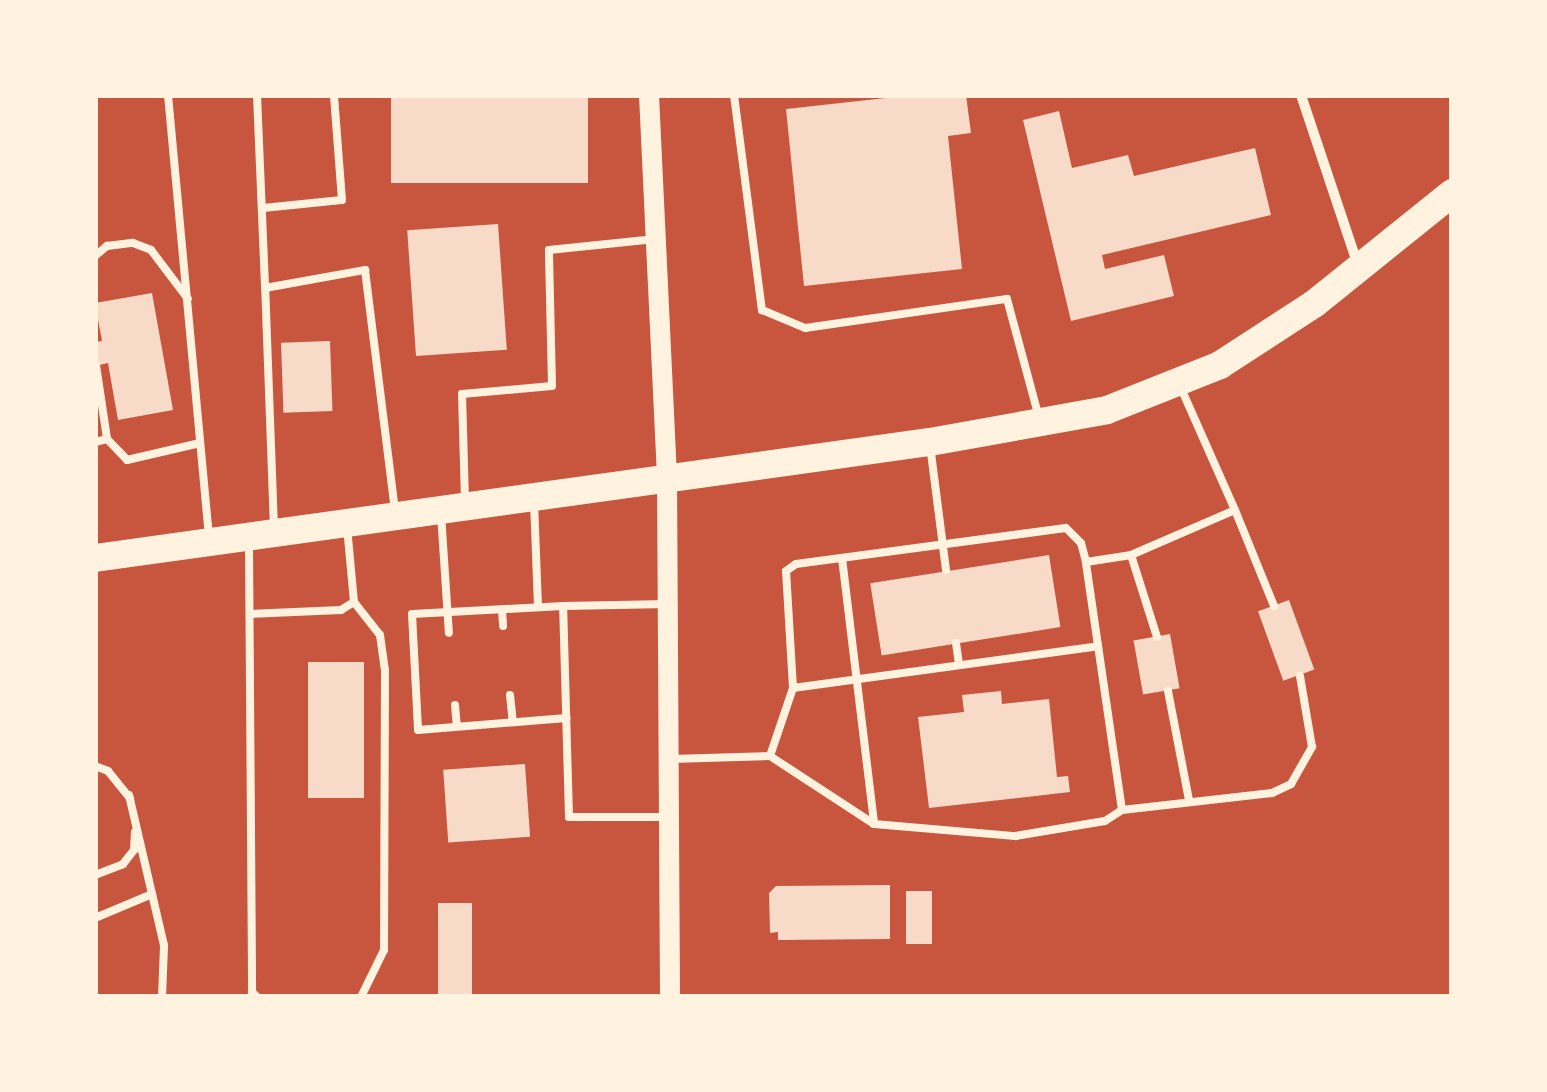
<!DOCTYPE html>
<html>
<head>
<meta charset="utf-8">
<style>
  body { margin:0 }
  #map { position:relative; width:1547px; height:1092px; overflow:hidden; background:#c8553d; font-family:"Archivo Narrow",sans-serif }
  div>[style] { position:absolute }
  .building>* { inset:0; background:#f7dbc8; transform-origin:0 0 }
  .service>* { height:8px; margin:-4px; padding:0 4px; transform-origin:4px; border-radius:4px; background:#fff3e0 }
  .minor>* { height:10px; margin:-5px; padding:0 5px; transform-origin:5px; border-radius:5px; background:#fff3e0 }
  .secondary>* { height:20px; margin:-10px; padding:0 10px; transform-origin:10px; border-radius:10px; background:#fff3e0 }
  .trunk>* { height:28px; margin:-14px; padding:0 14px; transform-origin:14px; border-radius:14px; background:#fff3e0 }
  span { translate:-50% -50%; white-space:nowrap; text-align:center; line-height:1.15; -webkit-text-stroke:9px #fff3e0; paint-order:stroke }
  .frame { position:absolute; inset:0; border:98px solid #fff3e0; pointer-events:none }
</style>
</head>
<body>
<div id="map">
  <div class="building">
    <div style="left:391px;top:95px;width:197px;height:88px"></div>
    <div style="clip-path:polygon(913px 95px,966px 95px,971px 133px,948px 136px,962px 269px,804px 286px,786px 109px)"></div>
    <div style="clip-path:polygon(1059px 111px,1072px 168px,1128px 155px,1134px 176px,1255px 148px,1271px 215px,1102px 255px,1105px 269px,1164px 255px,1174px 296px,1071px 321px,1023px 120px)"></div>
    <div style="left:498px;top:224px;width:126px;height:91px;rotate:86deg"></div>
    <div style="clip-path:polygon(152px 293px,173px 410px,118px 420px,108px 363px,95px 366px,95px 342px,102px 341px,95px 303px)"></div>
    <div style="left:330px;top:341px;width:70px;height:49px;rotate:88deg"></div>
    <div style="left:1049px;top:555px;width:73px;height:181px;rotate:81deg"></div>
    <div style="left:1289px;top:600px;width:74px;height:33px;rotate:70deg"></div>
    <div style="left:1170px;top:634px;width:55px;height:37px;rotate:80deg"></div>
    <div style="left:308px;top:662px;width:56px;height:136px"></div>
    <div style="clip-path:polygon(1001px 691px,1002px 704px,1049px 699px,1057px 777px,1068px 776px,1070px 792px,929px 808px,918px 717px,964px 712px,962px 695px)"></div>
    <div style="left:525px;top:764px;width:73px;height:82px;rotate:86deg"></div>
    <div style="clip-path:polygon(890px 885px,890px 939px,778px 940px,778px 932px,770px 933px,769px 893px,776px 886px)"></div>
    <div style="left:932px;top:891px;width:53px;height:26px;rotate:90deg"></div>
    <div style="left:438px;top:903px;width:34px;height:94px"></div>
  </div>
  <div class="service">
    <div style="left:168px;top:95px;width:446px;rotate:84.7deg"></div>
    <div style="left:257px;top:95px;width:193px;rotate:87.6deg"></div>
    <div style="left:734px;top:95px;width:217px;rotate:82.6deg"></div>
    <div style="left:762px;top:310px;width:47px;rotate:22.7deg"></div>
    <div style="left:805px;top:328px;width:204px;rotate:-8.2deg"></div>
    <div style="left:1007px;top:299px;width:123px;rotate:74.9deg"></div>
    <div style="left:263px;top:208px;width:79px;rotate:-5.8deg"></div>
    <div style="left:342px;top:200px;width:105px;rotate:-94.4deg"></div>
    <div style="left:95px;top:256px;width:16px;rotate:-40deg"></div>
    <div style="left:107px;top:246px;width:26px;rotate:-7deg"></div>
    <div style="left:133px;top:243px;width:19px;rotate:21deg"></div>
    <div style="left:151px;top:250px;width:61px;rotate:52.9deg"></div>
    <div style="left:96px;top:365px;width:75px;rotate:81.5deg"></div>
    <div style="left:95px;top:442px;width:12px;rotate:-14deg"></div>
    <div style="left:107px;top:439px;width:29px;rotate:46deg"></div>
    <div style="left:127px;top:460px;width:75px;rotate:-13.1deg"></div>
    <div style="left:930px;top:445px;width:126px;rotate:82.7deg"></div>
    <div style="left:465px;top:501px;width:107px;rotate:-91.6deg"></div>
    <div style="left:462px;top:394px;width:90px;rotate:-5.1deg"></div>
    <div style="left:552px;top:386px;width:136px;rotate:-91.3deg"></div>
    <div style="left:549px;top:250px;width:107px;rotate:-5.9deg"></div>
    <div style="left:534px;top:502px;width:105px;rotate:87.8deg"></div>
    <div style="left:1235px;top:510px;width:104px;rotate:67.9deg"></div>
    <div style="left:441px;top:514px;width:119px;rotate:86.2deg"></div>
    <div style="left:274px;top:528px;width:240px;rotate:-92.1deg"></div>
    <div style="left:265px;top:288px;width:102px;rotate:-10.2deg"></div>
    <div style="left:365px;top:270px;width:243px;rotate:82.9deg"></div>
    <div style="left:249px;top:544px;width:448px;rotate:89.6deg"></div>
    <div style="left:252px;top:992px;width:7px;rotate:45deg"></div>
    <div style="left:1131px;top:555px;width:86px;rotate:72.4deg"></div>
    <div style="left:842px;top:558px;width:268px;rotate:83.1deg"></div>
    <div style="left:354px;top:602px;width:42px;rotate:51.8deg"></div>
    <div style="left:380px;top:635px;width:35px;rotate:82deg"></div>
    <div style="left:385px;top:670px;width:280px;rotate:90.2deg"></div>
    <div style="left:384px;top:950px;width:52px;rotate:116.1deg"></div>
    <div style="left:563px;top:606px;width:151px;rotate:177deg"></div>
    <div style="left:412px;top:614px;width:116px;rotate:87deg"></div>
    <div style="left:418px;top:730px;width:149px;rotate:-4.6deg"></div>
    <div style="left:502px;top:610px;width:16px;rotate:86deg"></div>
    <div style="left:250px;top:614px;width:91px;rotate:-2.5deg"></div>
    <div style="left:341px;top:610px;width:15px;rotate:-32deg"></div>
    <div style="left:354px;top:602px;width:75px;rotate:-95.3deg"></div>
    <div style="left:956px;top:643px;width:22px;rotate:82deg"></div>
    <div style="left:793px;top:688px;width:308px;rotate:-7.8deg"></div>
    <div style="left:1168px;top:691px;width:111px;rotate:79.1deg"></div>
    <div style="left:510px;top:695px;width:27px;rotate:84deg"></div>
    <div style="left:455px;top:705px;width:21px;rotate:85deg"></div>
    <div style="left:770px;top:756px;width:72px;rotate:-71.3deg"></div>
    <div style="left:793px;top:688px;width:117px;rotate:-93.4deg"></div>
    <div style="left:786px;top:571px;width:12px;rotate:-35deg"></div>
    <div style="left:796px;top:564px;width:272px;rotate:-7.6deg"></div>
    <div style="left:1066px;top:528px;width:21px;rotate:45deg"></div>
    <div style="left:1081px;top:543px;width:20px;rotate:75deg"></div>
    <div style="left:671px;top:759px;width:99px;rotate:-1.7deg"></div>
    <div style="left:770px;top:756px;width:124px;rotate:33.2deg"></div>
    <div style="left:874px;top:824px;width:142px;rotate:4.9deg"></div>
    <div style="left:1015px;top:836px;width:91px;rotate:-9.5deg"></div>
    <div style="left:1105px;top:821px;width:20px;rotate:-33deg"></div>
    <div style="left:1122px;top:810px;width:151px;rotate:-6.5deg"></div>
    <div style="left:1272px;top:793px;width:21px;rotate:-25deg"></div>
    <div style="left:1291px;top:784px;width:43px;rotate:-60.4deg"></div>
    <div style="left:1312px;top:747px;width:72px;rotate:-99.6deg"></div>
    <div style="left:95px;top:766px;width:14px;rotate:21deg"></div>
    <div style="left:108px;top:771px;width:35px;rotate:51deg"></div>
    <div style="left:129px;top:795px;width:155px;rotate:76.9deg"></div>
    <div style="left:164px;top:946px;width:51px;rotate:92.2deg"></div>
    <div style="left:1122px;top:810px;width:251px;rotate:-98.3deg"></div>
    <div style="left:1086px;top:562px;width:46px;rotate:-8.8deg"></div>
    <div style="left:1131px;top:555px;width:113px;rotate:-23.4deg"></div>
    <div style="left:1235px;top:510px;width:136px;rotate:-113.9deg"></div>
    <div style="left:666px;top:817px;width:97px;rotate:180deg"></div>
    <div style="left:569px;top:817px;width:211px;rotate:-91.6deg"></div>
    <div style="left:563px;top:606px;width:105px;rotate:-1.1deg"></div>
    <div style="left:95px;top:875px;width:30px;rotate:-21deg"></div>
    <div style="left:123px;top:864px;width:18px;rotate:-52deg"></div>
    <div style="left:134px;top:850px;width:18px;rotate:-87deg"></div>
    <div style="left:95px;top:918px;width:62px;rotate:-22.8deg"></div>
  </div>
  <div class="minor">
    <div style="left:1301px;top:95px;width:179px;rotate:71.5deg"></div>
  </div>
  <div class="secondary">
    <div style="left:649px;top:95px;width:381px;rotate:87.3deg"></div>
    <div style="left:667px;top:476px;width:521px;rotate:89.67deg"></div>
  </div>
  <div class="trunk">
    <div style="left:95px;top:558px;width:843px;rotate:-7.91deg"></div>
    <div style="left:930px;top:442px;width:180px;rotate:-10.2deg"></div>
    <div style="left:1107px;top:410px;width:122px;rotate:-21.7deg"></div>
    <div style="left:1220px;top:365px;width:112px;rotate:-33deg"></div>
    <div style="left:1314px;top:304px;width:177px;rotate:-38.8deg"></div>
  </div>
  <div class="frame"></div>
</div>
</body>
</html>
